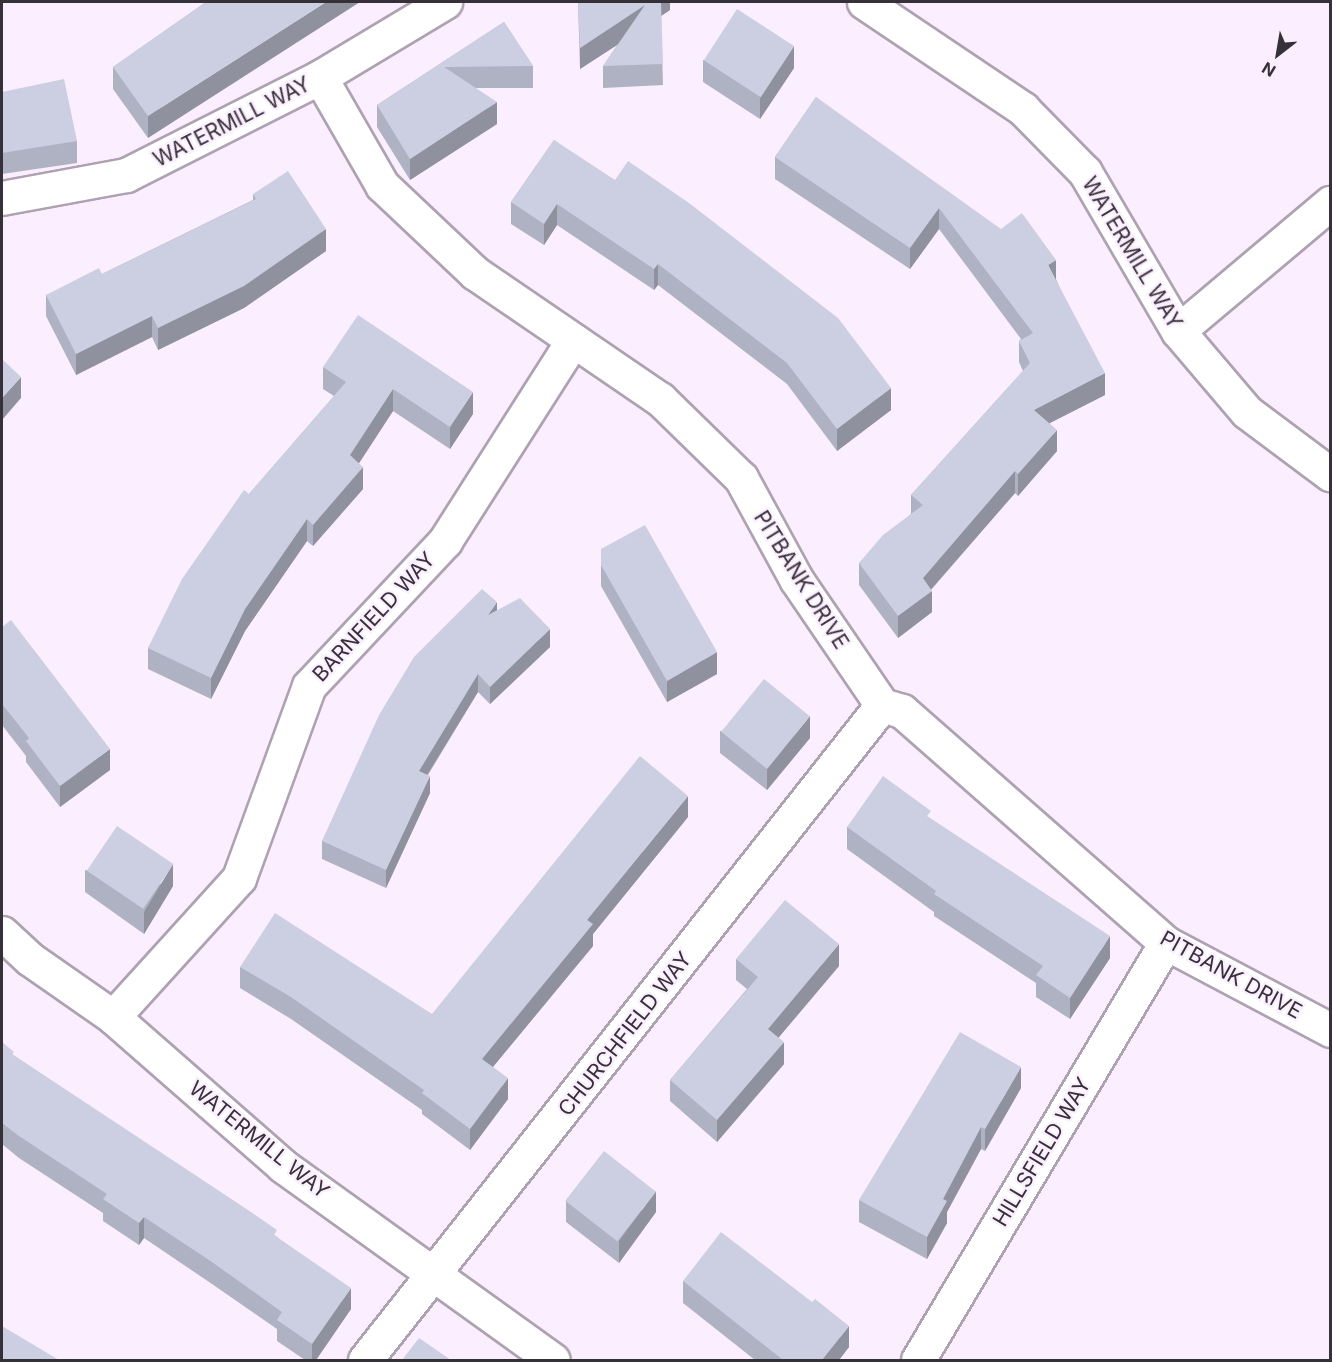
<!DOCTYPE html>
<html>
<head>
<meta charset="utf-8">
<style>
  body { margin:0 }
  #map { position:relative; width:1332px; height:1362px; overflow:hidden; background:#faeeff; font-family:Inter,sans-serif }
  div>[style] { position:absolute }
  .roads { filter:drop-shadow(2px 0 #aea2b2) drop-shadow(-2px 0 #aea2b2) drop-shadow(0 2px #aea2b2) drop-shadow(0 -2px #aea2b2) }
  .street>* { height:33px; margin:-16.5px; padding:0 16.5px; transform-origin:16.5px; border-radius:16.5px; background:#fff }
  .wall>* { inset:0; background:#afb2c2 }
  .shaded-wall>* { inset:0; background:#8f919e }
  .building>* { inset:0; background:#cccfe1; transform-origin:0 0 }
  span { translate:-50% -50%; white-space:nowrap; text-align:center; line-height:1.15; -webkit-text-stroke:4.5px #faeeff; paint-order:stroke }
  .street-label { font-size:21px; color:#363138 }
  .frame { position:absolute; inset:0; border:3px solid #363138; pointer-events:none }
  .north { position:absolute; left:1248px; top:24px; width:60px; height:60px; -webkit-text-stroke:4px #faeeff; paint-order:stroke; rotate:211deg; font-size:16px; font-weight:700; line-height:24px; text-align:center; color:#363138 }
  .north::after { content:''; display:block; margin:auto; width:21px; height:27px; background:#363138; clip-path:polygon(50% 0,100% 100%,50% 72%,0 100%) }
</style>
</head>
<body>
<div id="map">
  <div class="roads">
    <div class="street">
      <div style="left:864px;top:2px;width:192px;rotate:33.9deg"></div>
      <div style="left:1023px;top:109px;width:88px;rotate:45.5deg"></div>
      <div style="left:1085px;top:172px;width:184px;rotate:59.7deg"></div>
      <div style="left:1178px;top:331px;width:106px;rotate:49.6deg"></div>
      <div style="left:1247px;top:412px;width:104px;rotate:36.8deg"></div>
      <div style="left:320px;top:77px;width:125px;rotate:60.1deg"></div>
      <div style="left:382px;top:185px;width:128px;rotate:43.4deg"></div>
      <div style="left:475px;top:273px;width:224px;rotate:34.3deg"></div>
      <div style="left:660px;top:399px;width:113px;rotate:44.3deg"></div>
      <div style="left:741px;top:478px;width:115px;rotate:61.4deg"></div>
      <div style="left:796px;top:579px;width:153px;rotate:55.7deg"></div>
      <div style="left:882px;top:705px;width:21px;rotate:17deg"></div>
      <div style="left:902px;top:711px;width:351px;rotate:41.3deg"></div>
      <div style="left:1166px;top:943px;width:186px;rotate:27.9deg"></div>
      <div style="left:2px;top:198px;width:126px;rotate:-10.5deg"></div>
      <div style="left:126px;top:175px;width:217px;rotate:-26.8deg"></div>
      <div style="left:320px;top:77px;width:146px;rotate:-31deg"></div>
      <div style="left:1178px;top:331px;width:199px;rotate:-40.1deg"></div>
      <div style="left:2px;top:933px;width:38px;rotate:43deg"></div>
      <div style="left:30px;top:959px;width:101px;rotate:34.9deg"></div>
      <div style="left:113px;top:1017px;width:226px;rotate:41.2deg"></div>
      <div style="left:283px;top:1166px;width:332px;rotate:35.7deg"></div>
      <div style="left:113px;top:1017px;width:188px;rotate:-47.8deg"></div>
      <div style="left:239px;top:878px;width:204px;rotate:-70deg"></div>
      <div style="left:309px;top:686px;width:199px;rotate:-46.8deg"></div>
      <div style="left:445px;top:541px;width:238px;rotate:-57.5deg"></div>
      <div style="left:365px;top:1360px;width:834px;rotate:-51.72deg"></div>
      <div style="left:918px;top:1360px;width:485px;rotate:-59.3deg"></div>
    </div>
  </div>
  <div class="wall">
    <div style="clip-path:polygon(206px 2px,148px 138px,113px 89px,113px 67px)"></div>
    <div style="clip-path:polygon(578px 2px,670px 2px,670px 10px,661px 16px,663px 85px,603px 88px,603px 66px,618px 44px,580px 69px)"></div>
    <div style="clip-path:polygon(504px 22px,533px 66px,533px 88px,476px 88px,497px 124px,410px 180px,377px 127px,377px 105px)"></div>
    <div style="clip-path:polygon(703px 60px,794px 68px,760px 119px,703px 82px)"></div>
    <div style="clip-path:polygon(2px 92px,77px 141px,77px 163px,2px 174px)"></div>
    <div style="clip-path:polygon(816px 97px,1056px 279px,1105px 395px,1050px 423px,1057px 451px,1018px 496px,1015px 493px,931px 590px,932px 612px,898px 638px,859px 585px,859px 563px,911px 514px,911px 495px,1023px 371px,1019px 362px,1019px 341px,1021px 339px,939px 229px,910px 269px,775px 179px,775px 157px)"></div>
    <div style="clip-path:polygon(554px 140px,891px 410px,837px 451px,787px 384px,658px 285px,654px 290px,557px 225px,544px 245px,511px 224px,511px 202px)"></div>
    <div style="clip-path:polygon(253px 194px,326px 251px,244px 308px,158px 350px,152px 337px,76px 375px,46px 316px,46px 295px,102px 274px,253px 200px)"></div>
    <div style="clip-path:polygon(323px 367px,473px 414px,450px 449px,393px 411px,359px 463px,363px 489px,313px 546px,307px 541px,245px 631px,211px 699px,148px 669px,148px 648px,249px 494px,334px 396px,323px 389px)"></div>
    <div style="clip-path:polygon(601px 549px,717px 674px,667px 702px,601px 586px)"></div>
    <div style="clip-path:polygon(497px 610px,550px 647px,490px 704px,478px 692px,428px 775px,430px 793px,386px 888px,322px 859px,322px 841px)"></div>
    <div style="clip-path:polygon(2px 627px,110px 770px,60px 807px,26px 762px,26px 756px,2px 725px)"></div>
    <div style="clip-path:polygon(720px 731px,810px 738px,767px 790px,720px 753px)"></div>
    <div style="clip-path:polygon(688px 817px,593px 934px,593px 946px,493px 1067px,508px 1099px,470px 1150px,422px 1114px,422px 1110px,291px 1019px,240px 988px,240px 967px,432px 1014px)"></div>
    <div style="clip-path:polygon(931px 819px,1110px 958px,1070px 1019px,1036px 997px,1036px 983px,934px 916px,934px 912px,847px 849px,847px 827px)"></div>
    <div style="clip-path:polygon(85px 870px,173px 886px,144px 934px,85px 892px)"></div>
    <div style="clip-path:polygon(736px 959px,839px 966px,779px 1037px,784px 1064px,717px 1142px,670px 1101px,670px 1080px,747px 989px,736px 980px)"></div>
    <div style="clip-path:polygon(2px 1042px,14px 1056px,277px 1237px,351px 1309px,316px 1360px,305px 1360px,277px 1341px,277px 1329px,212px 1284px,144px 1238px,139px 1245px,103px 1221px,103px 1213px,19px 1158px,2px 1144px)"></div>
    <div style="clip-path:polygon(1021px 1088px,985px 1151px,981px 1149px,947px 1212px,947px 1223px,927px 1259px,859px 1222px,859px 1200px)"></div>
    <div style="clip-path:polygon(566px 1201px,656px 1212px,619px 1263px,566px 1222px)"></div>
    <div style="clip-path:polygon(683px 1281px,812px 1302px,849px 1347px,839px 1360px,755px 1360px,683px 1303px)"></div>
  </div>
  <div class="shaded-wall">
    <div style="clip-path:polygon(326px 2px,360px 2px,148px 138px,148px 116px)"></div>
    <div style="clip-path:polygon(661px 2px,670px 2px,670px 10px,661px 16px)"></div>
    <div style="clip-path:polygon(645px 5px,645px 27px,580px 69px,580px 48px)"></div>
    <div style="clip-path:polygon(794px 46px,794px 68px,760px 119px,760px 98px)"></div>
    <div style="clip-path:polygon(497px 102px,497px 124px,410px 180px,410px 159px)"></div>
    <div style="clip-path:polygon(557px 204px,557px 225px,544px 245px,544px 224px)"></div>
    <div style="clip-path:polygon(939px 208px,939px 229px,910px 269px,910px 248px)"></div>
    <div style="clip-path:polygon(326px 229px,326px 251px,244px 308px,158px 350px,158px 328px)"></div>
    <div style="clip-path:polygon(1056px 260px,1056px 281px,1048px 265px)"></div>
    <div style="clip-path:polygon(658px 264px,658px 285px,654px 290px,654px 269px)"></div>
    <div style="clip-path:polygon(152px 316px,152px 337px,76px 375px,76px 354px)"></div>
    <div style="clip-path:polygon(1105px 373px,1105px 395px,1034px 431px,1034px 410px)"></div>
    <div style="clip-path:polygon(21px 377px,21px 398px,2px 420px,2px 398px)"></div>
    <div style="clip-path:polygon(891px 388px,891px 410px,837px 451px,837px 429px)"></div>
    <div style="clip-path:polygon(393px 389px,393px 411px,350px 477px,350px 455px)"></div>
    <div style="clip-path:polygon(473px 392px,473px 414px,450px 449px,450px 427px)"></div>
    <div style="clip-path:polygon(1057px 430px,1057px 451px,1018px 496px,1018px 474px)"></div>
    <div style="clip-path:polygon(363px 467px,363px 489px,313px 546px,313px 525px)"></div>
    <div style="clip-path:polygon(1015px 471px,1015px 493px,926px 595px,932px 591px,932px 612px,898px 638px,898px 616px,923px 578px)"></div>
    <div style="clip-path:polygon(307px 519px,307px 541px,245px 631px,211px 699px,211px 678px,245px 609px)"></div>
    <div style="clip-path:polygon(497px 602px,497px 619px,488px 615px)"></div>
    <div style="clip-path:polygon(550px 629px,550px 647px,490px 704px,490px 687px)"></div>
    <div style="clip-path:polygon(717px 652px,717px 674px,667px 702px,667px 681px)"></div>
    <div style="clip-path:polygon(478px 674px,478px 692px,419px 788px,419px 771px)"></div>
    <div style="clip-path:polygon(810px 716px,810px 738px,767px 790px,767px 769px)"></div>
    <div style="clip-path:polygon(110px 749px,110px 770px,60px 807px,60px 786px)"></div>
    <div style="clip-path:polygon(430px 776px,430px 793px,386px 888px,386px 870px)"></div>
    <div style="clip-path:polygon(688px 796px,688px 817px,593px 934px,593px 946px,482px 1080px,482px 1059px,587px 920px)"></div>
    <div style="clip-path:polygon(173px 864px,173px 886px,144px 934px,144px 912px)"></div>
    <div style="clip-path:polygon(1110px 936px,1110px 958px,1070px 1019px,1070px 998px)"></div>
    <div style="clip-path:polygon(839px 944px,839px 966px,768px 1050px,768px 1029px)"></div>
    <div style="clip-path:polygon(784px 1042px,784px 1064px,717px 1142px,717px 1120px)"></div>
    <div style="clip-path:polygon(1021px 1067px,1021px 1088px,985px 1151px,985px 1129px)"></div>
    <div style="clip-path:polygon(508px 1078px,508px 1099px,470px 1150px,470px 1129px)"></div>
    <div style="clip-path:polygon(981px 1127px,981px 1149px,947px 1212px,947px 1223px,927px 1259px,927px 1237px,943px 1199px)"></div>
    <div style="clip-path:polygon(656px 1191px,656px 1212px,619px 1263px,619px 1241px)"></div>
    <div style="clip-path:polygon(144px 1217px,144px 1238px,139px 1245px,139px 1223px)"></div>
    <div style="clip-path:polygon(351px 1288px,351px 1309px,316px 1360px,312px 1360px,312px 1344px)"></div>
    <div style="clip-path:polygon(849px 1326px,849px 1347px,839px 1360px,822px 1360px)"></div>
  </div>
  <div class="building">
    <div style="clip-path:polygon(206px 2px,326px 2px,148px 116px,113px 67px)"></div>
    <div style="clip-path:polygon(578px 2px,661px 2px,663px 64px,603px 66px,645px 5px,580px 48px)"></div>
    <div style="left:737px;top:9px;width:68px;height:61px;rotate:33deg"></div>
    <div style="clip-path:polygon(504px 22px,533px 66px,444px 67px,497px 102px,410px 159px,377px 105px)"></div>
    <div style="clip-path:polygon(64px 79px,77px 141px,2px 153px,2px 92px)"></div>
    <div style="clip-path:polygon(816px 97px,1001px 229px,1022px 213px,1056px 260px,1048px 265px,1105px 373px,1034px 410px,1057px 430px,1018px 474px,1015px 471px,923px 578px,932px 591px,898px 616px,859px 563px,883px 535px,923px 505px,911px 495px,1030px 363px,1019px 341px,1033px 333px,939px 208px,910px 248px,775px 157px)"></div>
    <div style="clip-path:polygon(554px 140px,615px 180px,628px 161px,689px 203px,838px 318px,891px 388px,837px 429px,787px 363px,658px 264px,654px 269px,557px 204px,544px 224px,511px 202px)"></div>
    <div style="clip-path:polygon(288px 171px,326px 229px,244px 286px,158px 328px,152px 316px,76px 354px,46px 295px,99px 268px,102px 274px,256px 199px,253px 194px)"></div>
    <div style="clip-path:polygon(358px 315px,473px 392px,450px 427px,393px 389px,350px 455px,363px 467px,313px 525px,307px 519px,245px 609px,211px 678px,148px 648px,182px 579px,244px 490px,249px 494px,346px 382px,323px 367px)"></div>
    <div style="clip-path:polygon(2px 359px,21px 377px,2px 398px)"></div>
    <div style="clip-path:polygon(645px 525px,717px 652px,667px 681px,601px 565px,601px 549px)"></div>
    <div style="clip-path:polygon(482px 589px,497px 602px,488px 615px,520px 598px,550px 629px,490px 687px,478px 674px,419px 771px,430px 776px,386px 870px,322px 841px,379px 715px,414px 657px)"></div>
    <div style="clip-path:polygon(11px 620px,110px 749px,60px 786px,26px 741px,29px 738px,2px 704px,2px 627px)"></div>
    <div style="left:764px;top:679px;width:59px;height:68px;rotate:39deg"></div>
    <div style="clip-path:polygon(640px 756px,688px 796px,587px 920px,593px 924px,482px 1059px,508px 1078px,470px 1129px,422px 1093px,424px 1090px,291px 997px,240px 967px,275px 913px,432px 1014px)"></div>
    <div style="clip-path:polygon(883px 776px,931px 811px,927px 816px,1110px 936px,1070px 998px,1036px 975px,1043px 966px,934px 894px,936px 891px,847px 827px)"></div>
    <div style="left:117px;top:826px;width:68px;height:54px;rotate:34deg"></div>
    <div style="clip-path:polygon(785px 900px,839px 944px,768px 1029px,784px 1042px,717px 1120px,670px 1080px,758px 977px,736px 959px)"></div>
    <div style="clip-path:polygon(960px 1032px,1021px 1067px,985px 1129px,981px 1127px,943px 1199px,947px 1201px,927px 1237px,859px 1200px)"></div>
    <div style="clip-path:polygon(2px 1042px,14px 1052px,12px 1054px,248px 1210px,277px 1230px,274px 1235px,351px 1288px,312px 1344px,277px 1320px,282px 1312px,212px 1262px,144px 1217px,139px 1223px,103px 1199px,107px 1194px,19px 1136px,2px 1123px)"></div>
    <div style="left:604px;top:1151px;width:66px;height:63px;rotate:38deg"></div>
    <div style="clip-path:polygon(721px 1232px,812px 1302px,815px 1299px,849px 1326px,822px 1360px,783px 1360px,683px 1281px)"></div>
    <div style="clip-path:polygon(2px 1326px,59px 1360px,2px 1360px)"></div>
    <div style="clip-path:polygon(419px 1338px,451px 1360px,402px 1360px)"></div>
  </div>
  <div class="street-label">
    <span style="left:232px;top:122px;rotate:-27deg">WATERMILL WAY</span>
    <span style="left:1132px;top:253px;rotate:59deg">WATERMILL WAY</span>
    <span style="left:801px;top:580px;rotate:58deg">PITBANK DRIVE</span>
    <span style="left:374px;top:617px;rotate:-47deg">BARNFIELD WAY</span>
    <span style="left:1231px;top:975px;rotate:29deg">PITBANK DRIVE</span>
    <span style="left:625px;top:1034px;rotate:-52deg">CHURCHFIELD WAY</span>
    <span style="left:259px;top:1140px;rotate:39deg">WATERMILL WAY</span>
    <span style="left:1042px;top:1152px;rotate:-59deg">HILLSFIELD WAY</span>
  </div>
  <div class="frame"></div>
  <div class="north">N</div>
</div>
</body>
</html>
